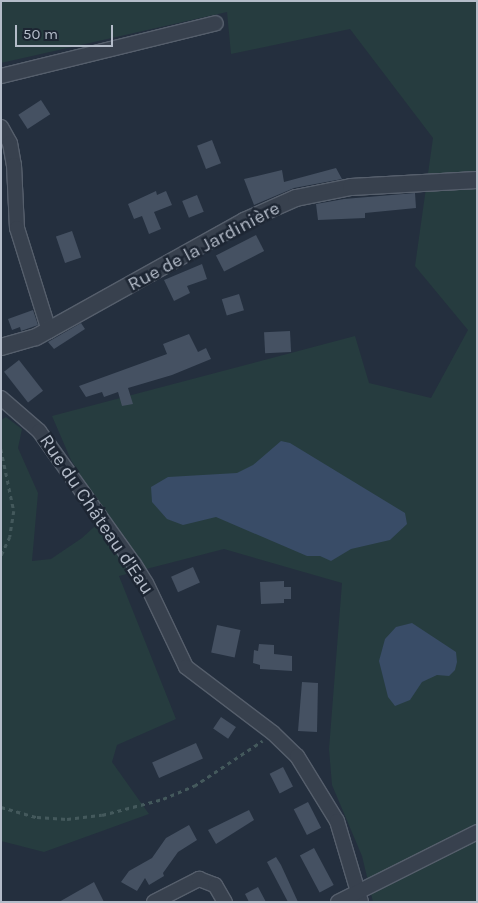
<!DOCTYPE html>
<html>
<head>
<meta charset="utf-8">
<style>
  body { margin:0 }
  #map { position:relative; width:478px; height:903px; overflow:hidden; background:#242f3e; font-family:Karla,sans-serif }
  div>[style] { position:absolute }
  .green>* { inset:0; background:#263c3f }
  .water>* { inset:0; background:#394c67 }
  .building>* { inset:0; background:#455162; transform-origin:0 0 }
  .path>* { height:2.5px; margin-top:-1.25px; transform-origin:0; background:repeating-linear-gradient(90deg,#44595c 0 4px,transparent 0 8px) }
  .roads { filter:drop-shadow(1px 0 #565f6c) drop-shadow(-1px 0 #565f6c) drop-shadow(0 1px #565f6c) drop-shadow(0 -1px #565f6c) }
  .minor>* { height:14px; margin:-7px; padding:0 7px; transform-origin:7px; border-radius:7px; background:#38414e }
  .tertiary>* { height:16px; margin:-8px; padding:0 8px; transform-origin:8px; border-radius:8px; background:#38414e }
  span { translate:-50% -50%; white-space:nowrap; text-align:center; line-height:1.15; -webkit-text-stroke:5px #1d2633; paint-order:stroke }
  .street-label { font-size:19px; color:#b4bcc9 }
  .frame { position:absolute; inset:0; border:2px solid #b4bcc9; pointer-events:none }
  .scale { position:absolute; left:15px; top:25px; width:98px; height:22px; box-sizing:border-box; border:2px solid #b4bcc9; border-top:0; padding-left:6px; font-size:15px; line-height:18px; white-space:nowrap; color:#b4bcc9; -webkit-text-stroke:4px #1d2633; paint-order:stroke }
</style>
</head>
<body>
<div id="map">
  <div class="green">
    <div style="clip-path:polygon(1px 1px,477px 1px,477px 902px,373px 902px,362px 856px,332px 785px,329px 749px,342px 583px,224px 549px,119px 576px,176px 719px,117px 745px,112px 762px,149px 814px,44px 852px,1px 841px,1px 420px,6px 417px,22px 429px,18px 448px,38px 493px,32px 561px,51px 559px,82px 538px,106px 516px,71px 460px,52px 416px,355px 336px,369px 383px,431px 398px,468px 330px,415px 266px,433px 138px,350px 29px,231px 54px,227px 12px,1px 63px)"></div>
  </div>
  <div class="water">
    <div style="clip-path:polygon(281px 441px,290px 443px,405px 513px,407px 524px,390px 540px,351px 549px,331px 561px,320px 556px,307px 556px,216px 517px,183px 525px,167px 519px,152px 502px,151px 487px,168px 477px,237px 473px,253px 465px)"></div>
    <div style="clip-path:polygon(412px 623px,456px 652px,457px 662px,455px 670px,449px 676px,437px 675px,422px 682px,410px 700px,395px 706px,388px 697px,379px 661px,385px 639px,396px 627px)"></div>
  </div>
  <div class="building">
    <div style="left:41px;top:100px;width:17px;height:27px;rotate:57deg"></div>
    <div style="left:212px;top:140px;width:25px;height:16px;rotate:69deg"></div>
    <div style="clip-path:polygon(336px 168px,342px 179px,294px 188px,254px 205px,244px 179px,282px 170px,284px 182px)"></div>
    <div style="clip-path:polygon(156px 191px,157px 195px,166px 191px,172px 205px,154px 212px,161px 229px,149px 234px,142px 216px,134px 219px,128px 204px)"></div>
    <div style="clip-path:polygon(415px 193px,416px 208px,365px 213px,365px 218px,318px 220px,316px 204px,344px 199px)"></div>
    <div style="left:197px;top:195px;width:18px;height:16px;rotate:68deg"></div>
    <div style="left:72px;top:231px;width:28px;height:17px;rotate:71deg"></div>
    <div style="left:256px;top:235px;width:18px;height:45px;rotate:63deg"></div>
    <div style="clip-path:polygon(202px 264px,207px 279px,187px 286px,190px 293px,174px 301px,164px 280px)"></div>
    <div style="left:239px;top:294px;width:17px;height:18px;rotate:73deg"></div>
    <div style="clip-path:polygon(33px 310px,38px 325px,21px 331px,20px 327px,12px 330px,8px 319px)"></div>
    <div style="clip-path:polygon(81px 323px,85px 329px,54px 349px,48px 342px)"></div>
    <div style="left:290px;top:331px;width:21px;height:26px;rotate:87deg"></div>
    <div style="clip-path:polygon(189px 334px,198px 352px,206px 348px,211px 359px,172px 375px,128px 388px,133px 404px,122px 406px,118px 392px,104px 397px,102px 392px,86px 397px,79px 386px,167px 354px,163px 344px)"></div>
    <div style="left:19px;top:360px;width:39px;height:19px;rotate:52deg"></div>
    <div style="left:193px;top:567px;width:17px;height:24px;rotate:66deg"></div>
    <div style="clip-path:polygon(284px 581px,284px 587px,291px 587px,291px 599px,284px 599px,284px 603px,261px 604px,260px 582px)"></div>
    <div style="left:217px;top:625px;width:24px;height:28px;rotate:12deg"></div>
    <div style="clip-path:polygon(259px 644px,274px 645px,274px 654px,292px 656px,292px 671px,260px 669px,260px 665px,253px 663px,254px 650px,258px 651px)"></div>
    <div style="clip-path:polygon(302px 682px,318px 683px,317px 732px,298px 731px)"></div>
    <div style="left:221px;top:717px;width:18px;height:14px;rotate:34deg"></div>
    <div style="left:196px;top:743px;width:17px;height:48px;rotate:66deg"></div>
    <div style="left:283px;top:767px;width:22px;height:15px;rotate:63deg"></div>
    <div style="left:308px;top:802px;width:29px;height:16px;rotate:63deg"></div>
    <div style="clip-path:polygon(249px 810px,254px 820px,216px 844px,208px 830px)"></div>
    <div style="clip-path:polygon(189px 825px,197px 840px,178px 852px,163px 873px,164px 876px,149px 885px,145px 878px,137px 891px,121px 882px,129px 871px,152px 858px,166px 838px)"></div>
    <div style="left:314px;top:848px;width:42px;height:16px;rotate:62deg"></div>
    <div style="clip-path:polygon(276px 857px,281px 865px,298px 902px,288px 902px,267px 862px)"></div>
    <div style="clip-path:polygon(94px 882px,104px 902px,59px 902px)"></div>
    <div style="clip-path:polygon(258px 887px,266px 902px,249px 902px,245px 894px)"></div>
  </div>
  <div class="path">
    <div style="left:1px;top:449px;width:63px;rotate:78.2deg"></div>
    <div style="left:14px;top:511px;width:26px;rotate:99deg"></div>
    <div style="left:10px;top:537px;width:21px;rotate:115deg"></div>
    <div style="left:1px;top:807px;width:37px;rotate:16deg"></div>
    <div style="left:37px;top:817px;width:30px;rotate:4deg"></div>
    <div style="left:67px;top:819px;width:35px;rotate:-7deg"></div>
    <div style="left:102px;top:815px;width:63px;rotate:-14.7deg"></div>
    <div style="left:163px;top:799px;width:34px;rotate:-23deg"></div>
    <div style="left:194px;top:786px;width:82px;rotate:-33.5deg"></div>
  </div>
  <div class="roads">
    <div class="minor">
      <div style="left:1px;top:76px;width:221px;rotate:-13.8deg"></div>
      <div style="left:1px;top:127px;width:18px;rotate:61deg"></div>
      <div style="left:10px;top:143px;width:22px;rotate:80deg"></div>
      <div style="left:14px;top:165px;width:63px;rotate:87.3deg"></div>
      <div style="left:17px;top:228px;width:108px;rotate:72.7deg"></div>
      <div style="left:1px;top:398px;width:50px;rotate:41deg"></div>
      <div style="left:39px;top:431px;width:163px;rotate:54.5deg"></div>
      <div style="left:134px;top:564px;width:22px;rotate:58deg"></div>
      <div style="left:146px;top:583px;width:93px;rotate:64.5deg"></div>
      <div style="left:186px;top:667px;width:109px;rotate:37.2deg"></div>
      <div style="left:273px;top:733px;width:33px;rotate:44deg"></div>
      <div style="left:297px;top:756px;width:76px;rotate:58.4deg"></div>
      <div style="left:337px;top:821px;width:84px;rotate:73.5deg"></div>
      <div style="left:154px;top:902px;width:51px;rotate:-27.1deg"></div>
      <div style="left:199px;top:879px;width:17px;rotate:21deg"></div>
      <div style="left:215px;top:885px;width:20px;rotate:60deg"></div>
      <div style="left:338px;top:902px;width:156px;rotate:-26.7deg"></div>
    </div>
    <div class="tertiary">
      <div style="left:1px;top:347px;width:36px;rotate:-16deg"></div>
      <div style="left:36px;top:337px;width:238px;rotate:-29.1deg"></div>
      <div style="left:244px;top:221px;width:57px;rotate:-23.9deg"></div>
      <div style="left:296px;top:198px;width:56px;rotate:-11.3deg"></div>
      <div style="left:351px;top:187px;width:126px;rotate:-3.2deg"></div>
    </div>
  </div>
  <div class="street-label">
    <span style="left:204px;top:247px;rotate:-28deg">Rue de la Jardinière</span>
    <span style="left:96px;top:515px;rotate:56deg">Rue du Château d'Eau</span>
  </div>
  <div class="frame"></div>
  <div class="scale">50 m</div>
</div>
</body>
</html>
